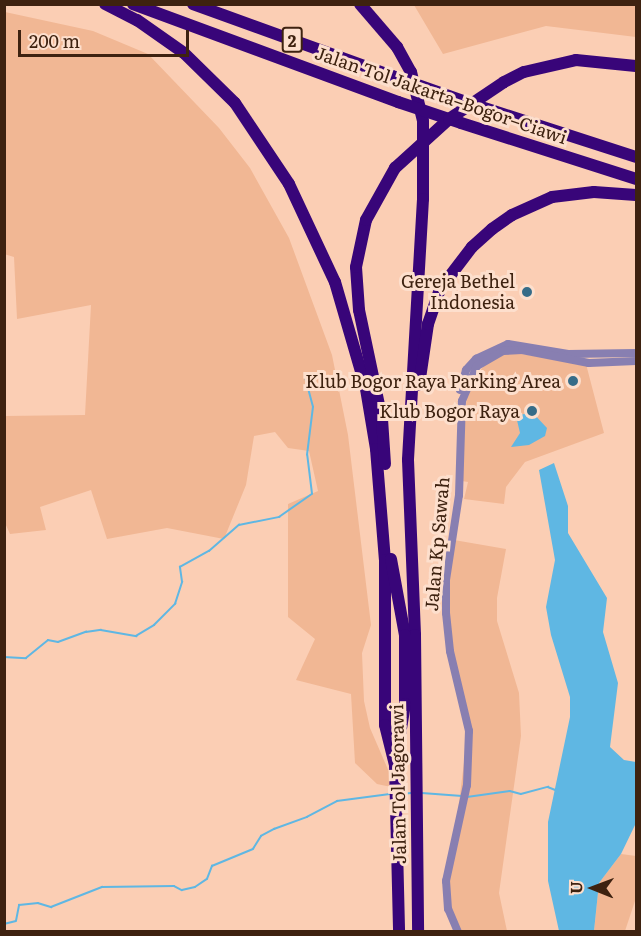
<!DOCTYPE html>
<html>
<head>
<meta charset="utf-8">
<style>
  body { margin:0 }
  #map { position:relative; width:641px; height:936px; overflow:hidden; background:#fbceb4; font-family:Literata,serif }
  div>[style] { position:absolute }
  .green>* { inset:0; background:#f1b794 }
  .water>* { inset:0; background:#5fb7e3 }
  .stream>* { height:1.5px; margin:-0.75px; padding:0 0.75px; transform-origin:0.75px; border-radius:0.75px; background:#5fb7e3 }
  .tertiary>* { height:8px; margin:-4px; padding:0 4px; transform-origin:4px; border-radius:4px; background:#887fb1 }
  .motorway>* { height:12px; margin:-6px; padding:0 6px; transform-origin:6px; border-radius:6px; background:#380579 }
  .motorway-bridge>* { height:12px; margin:-6px; padding:0 6px; transform-origin:6px; border-radius:6px; background:#380579 }
  .dots>* { width:16px; height:16px; translate:-50% -50%; box-sizing:border-box; border:3px solid #fddfcd; border-radius:50% }
  span { translate:-50% -50%; white-space:nowrap; text-align:center; line-height:1.15; -webkit-text-stroke:6px #fddfcd; paint-order:stroke }
  .shield-label span { padding:2px 4px; background:#fddfcd; border:2px solid; border-radius:4px; -webkit-text-stroke-width:0 }
  .shield-label { font-size:16px; color:#3e2210; font-weight:700 }
  .street-label { font-size:18px; color:#3e2210 }
  .poi-label { font-size:18px; color:#3e2210 }
  .right { translate:-100% -50%; text-align:right }
  .frame { position:absolute; inset:0; border:6px solid #3e2210; pointer-events:none }
  .north { position:absolute; left:563px; top:858px; width:60px; height:60px; -webkit-text-stroke:4px #fddfcd; paint-order:stroke; rotate:271deg; font-size:16px; font-weight:700; line-height:24px; text-align:center; color:#3e2210 }
  .north::after { content:''; display:block; margin:auto; width:21px; height:27px; background:#3e2210; clip-path:polygon(50% 0,100% 100%,50% 72%,0 100%) }
  .scale { position:absolute; left:18px; top:30px; width:171px; height:27px; box-sizing:border-box; border:3px solid #3e2210; border-top:0; padding-left:8px; font-size:18px; line-height:21px; white-space:nowrap; color:#3e2210; -webkit-text-stroke:4px #fddfcd; paint-order:stroke }
</style>
</head>
<body>
<div id="map">
  <div class="green">
    <div style="clip-path:polygon(414px 5px,636px 5px,636px 37px,546px 26px,443px 54px)"></div>
    <div style="clip-path:polygon(5px 12px,93px 31px,148px 54px,219px 128px,250px 168px,289px 238px,332px 355px,348px 435px,371px 625px,362px 653px,364px 701px,370px 728px,396px 788px,377px 784px,355px 763px,351px 694px,296px 680px,315px 639px,288px 617px,288px 504px,318px 491px,309px 451px,288px 448px,275px 432px,254px 436px,246px 485px,224px 539px,167px 528px,107px 539px,91px 490px,40px 507px,46px 530px,10px 534px,5px 523px,5px 416px,85px 415px,91px 305px,17px 319px,14px 257px,4px 254px)"></div>
    <div style="clip-path:polygon(509px 352px,586px 364px,604px 433px,525px 462px,506px 487px,504px 504px,464px 499px,468px 482px,462px 481px,462px 471px,467px 390px,487px 361px)"></div>
    <div style="clip-path:polygon(454px 540px,506px 549px,497px 598px,497px 621px,519px 693px,521px 736px,499px 893px,507px 931px,458px 931px,447px 900px,468px 730px,446px 613px)"></div>
    <div style="clip-path:polygon(621px 854px,636px 856px,636px 898px,625px 931px,594px 932px,599px 883px)"></div>
  </div>
  <div class="water">
    <div style="clip-path:polygon(532px 412px,547px 428px,545px 436px,529px 445px,511px 447px,520px 433px,516px 416px)"></div>
    <div style="clip-path:polygon(554px 463px,568px 506px,568px 533px,607px 598px,603px 632px,618px 683px,610px 747px,624px 760px,636px 762px,636px 823px,621px 854px,599px 883px,594px 931px,559px 931px,548px 881px,548px 822px,570px 717px,570px 697px,551px 635px,546px 607px,555px 560px,539px 470px)"></div>
  </div>
  <div class="stream">
    <div style="left:4px;top:657px;width:22px;rotate:3deg"></div>
    <div style="left:26px;top:658px;width:28px;rotate:-39deg"></div>
    <div style="left:48px;top:640px;width:10px;rotate:11deg"></div>
    <div style="left:58px;top:642px;width:30px;rotate:-20deg"></div>
    <div style="left:86px;top:632px;width:15px;rotate:-8deg"></div>
    <div style="left:101px;top:630px;width:36px;rotate:10deg"></div>
    <div style="left:136px;top:636px;width:21px;rotate:-31deg"></div>
    <div style="left:154px;top:625px;width:30px;rotate:-45deg"></div>
    <div style="left:175px;top:604px;width:23px;rotate:-72deg"></div>
    <div style="left:182px;top:582px;width:15px;rotate:-98deg"></div>
    <div style="left:180px;top:567px;width:33px;rotate:-29deg"></div>
    <div style="left:209px;top:551px;width:40px;rotate:-41deg"></div>
    <div style="left:239px;top:525px;width:41px;rotate:-11.3deg"></div>
    <div style="left:279px;top:517px;width:40px;rotate:-34.9deg"></div>
    <div style="left:312px;top:494px;width:39px;rotate:-97deg"></div>
    <div style="left:307px;top:455px;width:48px;rotate:-82.9deg"></div>
    <div style="left:313px;top:407px;width:28px;rotate:-105deg"></div>
    <div style="left:422px;top:793px;width:40px;rotate:4.3deg"></div>
    <div style="left:401px;top:794px;width:10px;rotate:-6deg"></div>
    <div style="left:467px;top:797px;width:43px;rotate:-7.9deg"></div>
    <div style="left:510px;top:791px;width:11px;rotate:15deg"></div>
    <div style="left:521px;top:794px;width:28px;rotate:-15deg"></div>
    <div style="left:548px;top:787px;width:11px;rotate:22deg"></div>
    <div style="left:4px;top:924px;width:12px;rotate:-14deg"></div>
    <div style="left:16px;top:921px;width:16px;rotate:-79deg"></div>
    <div style="left:19px;top:905px;width:19px;rotate:-6deg"></div>
    <div style="left:38px;top:903px;width:14px;rotate:17deg"></div>
    <div style="left:51px;top:907px;width:55px;rotate:-21.4deg"></div>
    <div style="left:102px;top:887px;width:72px;rotate:-0.8deg"></div>
    <div style="left:174px;top:886px;width:9px;rotate:27deg"></div>
    <div style="left:182px;top:890px;width:13px;rotate:-13deg"></div>
    <div style="left:195px;top:887px;width:14px;rotate:-34deg"></div>
    <div style="left:207px;top:879px;width:14px;rotate:-69deg"></div>
    <div style="left:212px;top:866px;width:44px;rotate:-22.5deg"></div>
    <div style="left:253px;top:849px;width:15px;rotate:-58deg"></div>
    <div style="left:261px;top:836px;width:15px;rotate:-28deg"></div>
    <div style="left:274px;top:829px;width:35px;rotate:-20deg"></div>
    <div style="left:307px;top:817px;width:34px;rotate:-28deg"></div>
    <div style="left:337px;top:801px;width:53px;rotate:-7.5deg"></div>
  </div>
  <div class="tertiary">
    <div style="left:460px;top:390px;width:21px;rotate:-73deg"></div>
    <div style="left:466px;top:370px;width:15px;rotate:-48deg"></div>
    <div style="left:476px;top:359px;width:35px;rotate:-25deg"></div>
    <div style="left:508px;top:344px;width:61px;rotate:9.5deg"></div>
    <div style="left:568px;top:354px;width:68px;rotate:-0.8deg"></div>
    <div style="left:458px;top:932px;width:25px;rotate:-113deg"></div>
    <div style="left:448px;top:909px;width:28px;rotate:-94deg"></div>
    <div style="left:446px;top:881px;width:98px;rotate:-77.7deg"></div>
    <div style="left:467px;top:785px;width:54px;rotate:-87.9deg"></div>
    <div style="left:469px;top:731px;width:82px;rotate:-103.4deg"></div>
    <div style="left:450px;top:651px;width:38px;rotate:-96deg"></div>
    <div style="left:446px;top:613px;width:33px;rotate:-90deg"></div>
    <div style="left:446px;top:580px;width:86px;rotate:-81.3deg"></div>
    <div style="left:459px;top:495px;width:94px;rotate:-88.2deg"></div>
    <div style="left:462px;top:401px;width:38px;rotate:-67deg"></div>
    <div style="left:477px;top:366px;width:30px;rotate:-30deg"></div>
    <div style="left:503px;top:351px;width:19px;rotate:-3deg"></div>
    <div style="left:522px;top:350px;width:68px;rotate:11deg"></div>
    <div style="left:589px;top:363px;width:47px;rotate:-2.4deg"></div>
  </div>
  <div class="motorway">
    <div style="left:105px;top:4px;width:36px;rotate:27deg"></div>
    <div style="left:137px;top:20px;width:57px;rotate:35.1deg"></div>
    <div style="left:184px;top:53px;width:71px;rotate:44.4deg"></div>
    <div style="left:235px;top:103px;width:97px;rotate:56.3deg"></div>
    <div style="left:289px;top:184px;width:108px;rotate:64.9deg"></div>
    <div style="left:335px;top:282px;width:111px;rotate:73.8deg"></div>
    <div style="left:366px;top:389px;width:61px;rotate:80.5deg"></div>
    <div style="left:376px;top:449px;width:111px;rotate:85.4deg"></div>
    <div style="left:385px;top:560px;width:165px;rotate:90deg"></div>
    <div style="left:385px;top:725px;width:41px;rotate:76deg"></div>
    <div style="left:133px;top:4px;width:283px;rotate:20.3deg"></div>
    <div style="left:193px;top:4px;width:212px;rotate:19.9deg"></div>
    <div style="left:360px;top:4px;width:57px;rotate:49.3deg"></div>
    <div style="left:397px;top:47px;width:29px;rotate:61deg"></div>
    <div style="left:411px;top:72px;width:50px;rotate:76.2deg"></div>
    <div style="left:423px;top:121px;width:78px;rotate:90deg"></div>
    <div style="left:423px;top:199px;width:261px;rotate:93.3deg"></div>
    <div style="left:408px;top:460px;width:175px;rotate:87.7deg"></div>
    <div style="left:415px;top:635px;width:297px;rotate:89.4deg"></div>
    <div style="left:504px;top:82px;width:22px;rotate:-27deg"></div>
    <div style="left:524px;top:72px;width:53px;rotate:-13deg"></div>
    <div style="left:576px;top:60px;width:60px;rotate:5.7deg"></div>
    <div style="left:472px;top:104px;width:172px;rotate:17.9deg"></div>
    <div style="left:461px;top:123px;width:184px;rotate:17.7deg"></div>
    <div style="left:419px;top:385px;width:62px;rotate:-81.6deg"></div>
    <div style="left:428px;top:324px;width:37px;rotate:-71deg"></div>
    <div style="left:440px;top:289px;width:53px;rotate:-52.7deg"></div>
    <div style="left:472px;top:247px;width:27px;rotate:-42deg"></div>
    <div style="left:492px;top:229px;width:24px;rotate:-35deg"></div>
    <div style="left:512px;top:215px;width:44px;rotate:-24.2deg"></div>
    <div style="left:552px;top:197px;width:42px;rotate:-6.8deg"></div>
    <div style="left:594px;top:192px;width:42px;rotate:4.1deg"></div>
    <div style="left:385px;top:464px;width:45px;rotate:-93.8deg"></div>
    <div style="left:382px;top:419px;width:111px;rotate:-101.9deg"></div>
    <div style="left:359px;top:310px;width:43px;rotate:-94deg"></div>
    <div style="left:356px;top:267px;width:48px;rotate:-78deg"></div>
    <div style="left:366px;top:220px;width:60px;rotate:-60.9deg"></div>
    <div style="left:391px;top:559px;width:77px;rotate:79.6deg"></div>
    <div style="left:405px;top:635px;width:69px;rotate:90deg"></div>
    <div style="left:405px;top:704px;width:62px;rotate:99.3deg"></div>
    <div style="left:395px;top:765px;width:167px;rotate:88.6deg"></div>
  </div>
  <div class="motorway-bridge">
    <div style="left:392px;top:76px;width:85px;rotate:19.3deg"></div>
    <div style="left:398px;top:102px;width:66px;rotate:18.4deg"></div>
    <div style="left:395px;top:168px;width:73px;rotate:-42.2deg"></div>
    <div style="left:449px;top:119px;width:66px;rotate:-33.9deg"></div>
  </div>
  <div class="dots">
    <div style="left:527px;top:292px;background:#366c88"></div>
    <div style="left:573px;top:381px;background:#366c88"></div>
    <div style="left:532px;top:411px;background:#366c88"></div>
  </div>
  <div class="shield-label">
    <span style="left:292px;top:40px">2</span>
  </div>
  <div class="street-label">
    <span style="left:441px;top:95px;rotate:19deg">Jalan Tol Jakarta–Bogor–Ciawi</span>
    <span style="left:437px;top:544px;rotate:-85deg">Jalan Kp Sawah</span>
    <span style="left:398px;top:784px;rotate:-91deg">Jalan Tol Jagorawi</span>
  </div>
  <div class="poi-label">
    <span class="right" style="left:515px;top:292px">Gereja Bethel<br>Indonesia</span>
    <span class="right" style="left:561px;top:381px">Klub Bogor Raya Parking Area</span>
    <span class="right" style="left:520px;top:411px">Klub Bogor Raya</span>
  </div>
  <div class="frame"></div>
  <div class="north">U</div>
  <div class="scale">200 m</div>
</div>
</body>
</html>
